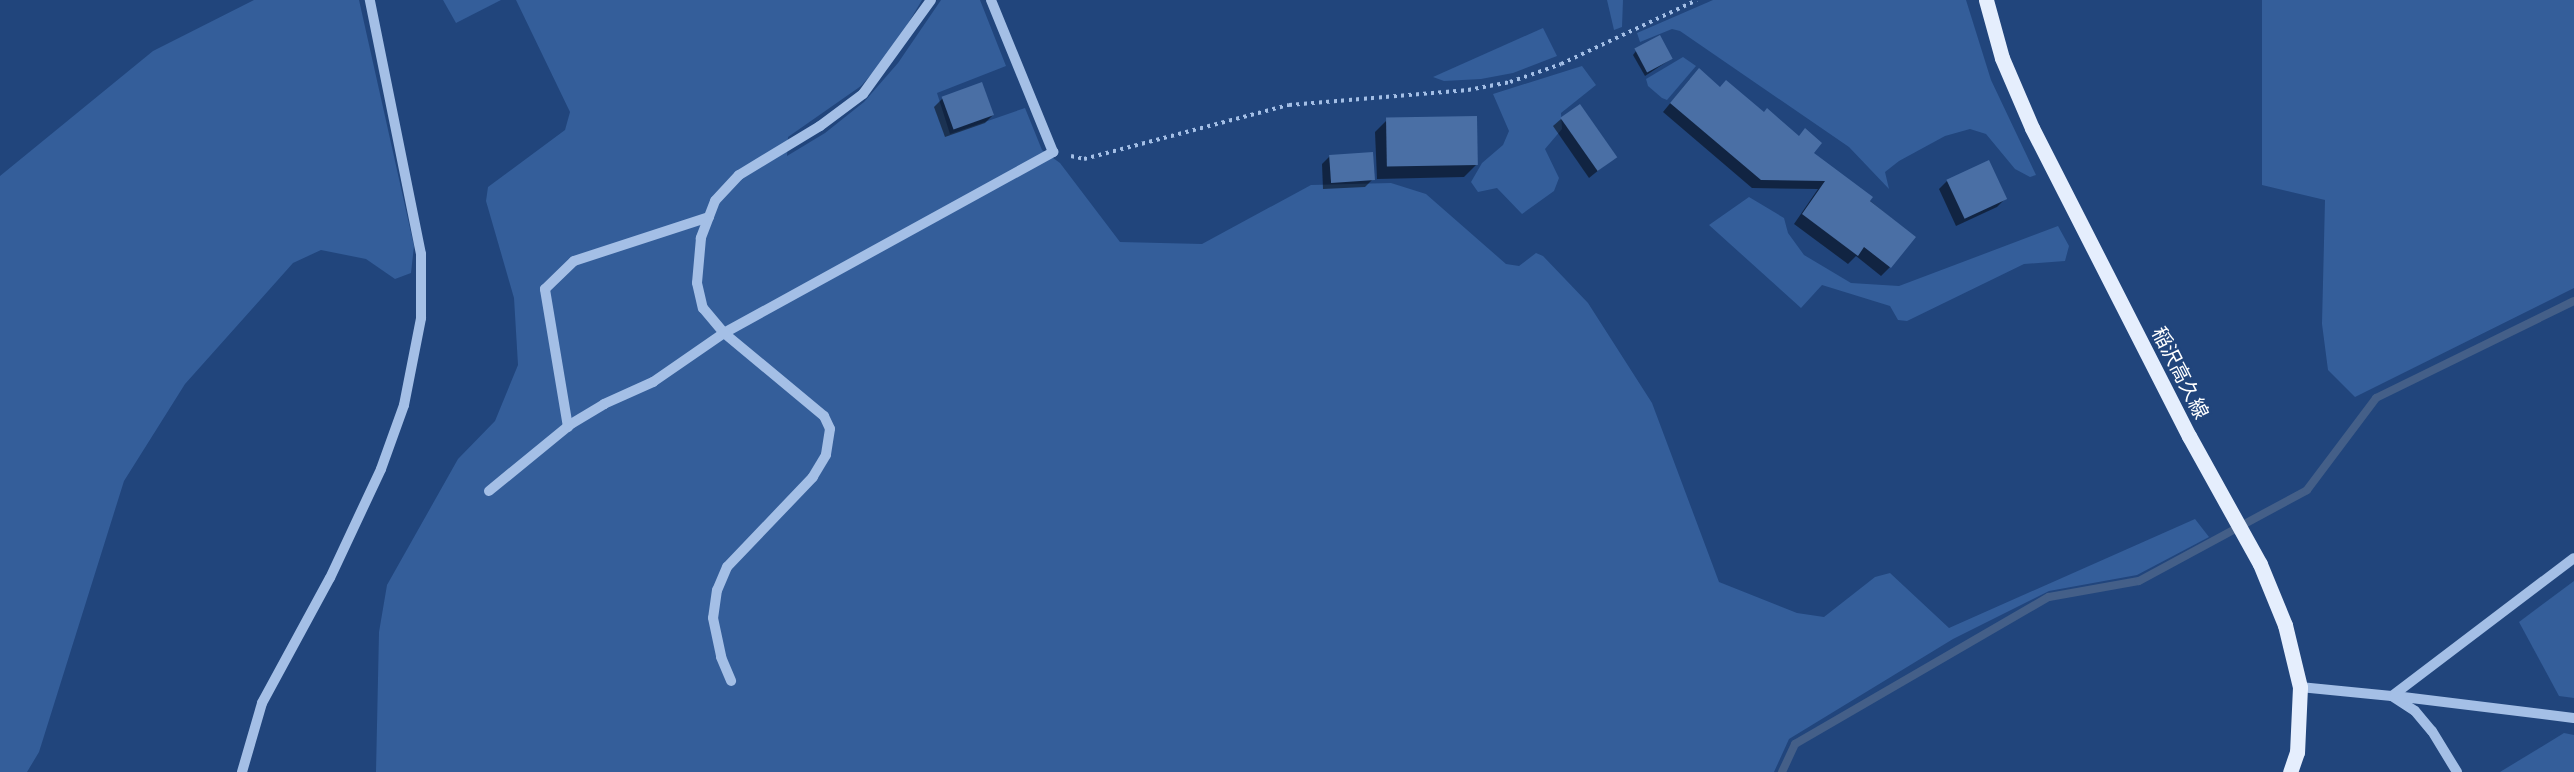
<!DOCTYPE html>
<html>
<head>
<meta charset="utf-8">
<style>
  body { margin:0 }
  #map { position:relative; width:2574px; height:772px; overflow:hidden; background:#21457c; font-family:Cabin,"Noto Sans JP",sans-serif }
  div>[style] { position:absolute }
  .green>* { inset:0; background:#345e9a }
  .shadow>* { inset:0; background:#0007 }
  .stream>* { height:8px; margin:-4px; padding:0 4px; transform-origin:4px; border-radius:4px; background:#445f88 }
  .building>* { inset:0; background:#4a6fa5; transform-origin:0 0 }
  .path>* { height:4px; margin-top:-2px; transform-origin:0; background:repeating-linear-gradient(90deg,#a4bfe6 0 3px,transparent 0 7.5px) }
  .minor>* { height:10px; margin:-5px; padding:0 5px; transform-origin:5px; border-radius:5px; background:#a4bfe6 }
  .major>* { height:15px; margin:-7.5px; padding:0 7.5px; transform-origin:7.5px; border-radius:7.5px; background:#e5eefd }
  span { translate:-50% -50%; white-space:nowrap; text-align:center; line-height:1.15; -webkit-text-stroke:4.5px #21457c; paint-order:stroke }
  .street-label { font-size:20px; color:#fff }
</style>
</head>
<body>
<div id="map">
  <div class="green">
    <div style="clip-path:polygon(254px 0,359px 0,414px 246px,411px 273px,395px 279px,366px 259px,321px 250px,293px 263px,185px 384px,124px 481px,39px 752px,27px 772px,0 772px,0 176px,153px 51px)"></div>
    <div style="clip-path:polygon(443px 0,501px 0,456px 23px)"></div>
    <div style="clip-path:polygon(516px 0,922px 0,891px 52px,861px 86px,788px 137px,787px 156px,825px 133px,864px 102px,898px 63px,941px 0,980px 0,1006px 66px,937px 93px,950px 134px,1025px 108px,1042px 150px,1060px 163px,1120px 242px,1202px 244px,1311px 185px,1391px 183px,1426px 194px,1506px 264px,1519px 266px,1536px 253px,1543px 256px,1588px 303px,1652px 403px,1719px 582px,1797px 613px,1824px 617px,1875px 577px,1890px 573px,1949px 628px,2195px 519px,2209px 537px,2137px 575px,2049px 591px,1953px 639px,1789px 739px,1774px 772px,376px 772px,379px 632px,387px 585px,458px 459px,495px 421px,518px 365px,514px 298px,486px 201px,488px 187px,565px 130px,570px 112px)"></div>
    <div style="clip-path:polygon(1607px 0,1623px 0,1622px 27px,1614px 30px)"></div>
    <div style="clip-path:polygon(1713px 0,1966px 0,1991px 80px,2036px 175px,2030px 177px,2015px 169px,1986px 134px,1970px 129px,1945px 136px,1899px 161px,1885px 172px,1889px 189px,1849px 147px,1680px 31px,1672px 29px,1640px 42px,1637px 33px)"></div>
    <div style="clip-path:polygon(2262px 0,2574px 0,2574px 288px,2355px 397px,2328px 370px,2322px 324px,2325px 200px,2262px 185px)"></div>
    <div style="clip-path:polygon(1543px 28px,1557px 56px,1513px 73px,1481px 79px,1444px 81px,1433px 77px)"></div>
    <div style="clip-path:polygon(1683px 57px,1696px 66px,1667px 100px,1662px 98px,1648px 86px,1646px 79px)"></div>
    <div style="clip-path:polygon(1582px 66px,1596px 85px,1561px 113px,1562px 129px,1545px 149px,1559px 178px,1554px 191px,1522px 214px,1497px 188px,1478px 192px,1471px 182px,1482px 163px,1503px 145px,1509px 131px,1493px 94px)"></div>
    <div style="clip-path:polygon(1749px 197px,1784px 218px,1788px 233px,1804px 255px,1851px 283px,1899px 286px,2058px 226px,2069px 246px,2065px 261px,2024px 264px,1907px 321px,1898px 320px,1890px 306px,1822px 285px,1801px 308px,1709px 225px)"></div>
    <div style="clip-path:polygon(2574px 581px,2574px 698px,2559px 696px,2519px 622px)"></div>
    <div style="clip-path:polygon(2564px 733px,2574px 735px,2574px 772px,2500px 772px)"></div>
  </div>
  <div class="shadow">
    <div style="clip-path:polygon(1636px 51px,1671px 59px,1645px 76px,1633px 55px)"></div>
    <div style="clip-path:polygon(1690px 79px,1720px 88px,1812px 153px,1914px 237px,1890px 267px,1881px 276px,1856px 256px,1848px 264px,1794px 224px,1818px 189px,1752px 188px,1663px 112px)"></div>
    <div style="clip-path:polygon(982px 84px,993px 115px,985px 123px,945px 137px,934px 107px,942px 99px)"></div>
    <div style="clip-path:polygon(1561px 119px,1615px 157px,1589px 178px,1553px 126px)"></div>
    <div style="clip-path:polygon(1387px 120px,1476px 165px,1464px 177px,1377px 179px,1375px 132px)"></div>
    <div style="clip-path:polygon(1330px 156px,1373px 179px,1365px 187px,1323px 189px,1322px 164px)"></div>
    <div style="clip-path:polygon(1947px 181px,2005px 199px,1997px 207px,1956px 226px,1939px 189px)"></div>
  </div>
  <div class="stream">
    <div style="left:1782px;top:772px;width:31px;rotate:-65deg"></div>
    <div style="left:1795px;top:744px;width:293px;rotate:-30.1deg"></div>
    <div style="left:2049px;top:597px;width:91px;rotate:-10.1deg"></div>
    <div style="left:2139px;top:581px;width:191px;rotate:-28.4deg"></div>
    <div style="left:2307px;top:490px;width:115px;rotate:-53.1deg"></div>
    <div style="left:2376px;top:398px;width:220px;rotate:-26.1deg"></div>
  </div>
  <div class="building">
    <div style="left:1660px;top:35px;width:27px;height:29px;rotate:62deg"></div>
    <div style="clip-path:polygon(1699px 68px,1720px 87px,1726px 80px,1764px 112px,1767px 108px,1799px 136px,1805px 128px,1822px 143px,1814px 153px,1873px 197px,1870px 201px,1916px 237px,1891px 268px,1864px 247px,1858px 256px,1802px 214px,1825px 181px,1761px 180px,1670px 103px)"></div>
    <div style="left:982px;top:82px;width:35px;height:43px;rotate:70deg"></div>
    <div style="left:1580px;top:104px;width:65px;height:24px;rotate:55deg"></div>
    <div style="left:1477px;top:116px;width:49px;height:91px;rotate:89deg"></div>
    <div style="left:1373px;top:152px;width:28px;height:44px;rotate:86deg"></div>
    <div style="left:1989px;top:160px;width:43px;height:47px;rotate:65deg"></div>
  </div>
  <div class="path">
    <div style="left:1071px;top:156px;width:13px;rotate:13deg"></div>
    <div style="left:1084px;top:159px;width:212px;rotate:-14.8deg"></div>
    <div style="left:1289px;top:105px;width:180px;rotate:-4.8deg"></div>
    <div style="left:1468px;top:90px;width:43px;rotate:-10.8deg"></div>
    <div style="left:1510px;top:82px;width:54px;rotate:-19.4deg"></div>
    <div style="left:1561px;top:64px;width:150px;rotate:-25.2deg"></div>
  </div>
  <div class="minor">
    <div style="left:931px;top:0;width:116px;rotate:125.9deg"></div>
    <div style="left:863px;top:94px;width:54px;rotate:143.3deg"></div>
    <div style="left:820px;top:126px;width:95px;rotate:148.8deg"></div>
    <div style="left:739px;top:175px;width:35px;rotate:133deg"></div>
    <div style="left:715px;top:201px;width:40px;rotate:111deg"></div>
    <div style="left:701px;top:238px;width:45px;rotate:95.1deg"></div>
    <div style="left:697px;top:283px;width:26px;rotate:77deg"></div>
    <div style="left:703px;top:308px;width:33px;rotate:50deg"></div>
    <div style="left:724px;top:333px;width:376px;rotate:-28.8deg"></div>
    <div style="left:1053px;top:152px;width:164px;rotate:-112.2deg"></div>
    <div style="left:568px;top:427px;width:140px;rotate:-99.5deg"></div>
    <div style="left:545px;top:289px;width:40px;rotate:-44deg"></div>
    <div style="left:574px;top:261px;width:142px;rotate:-18.1deg"></div>
    <div style="left:489px;top:491px;width:106px;rotate:-39.3deg"></div>
    <div style="left:571px;top:424px;width:39px;rotate:-31deg"></div>
    <div style="left:604px;top:404px;width:54px;rotate:-24.2deg"></div>
    <div style="left:653px;top:382px;width:86px;rotate:-34.6deg"></div>
    <div style="left:724px;top:333px;width:130px;rotate:39.7deg"></div>
    <div style="left:824px;top:416px;width:14px;rotate:65deg"></div>
    <div style="left:830px;top:429px;width:26px;rotate:99deg"></div>
    <div style="left:826px;top:455px;width:26px;rotate:121deg"></div>
    <div style="left:813px;top:477px;width:124px;rotate:133.7deg"></div>
    <div style="left:727px;top:567px;width:25px;rotate:113deg"></div>
    <div style="left:717px;top:590px;width:28px;rotate:98deg"></div>
    <div style="left:713px;top:618px;width:40px;rotate:78deg"></div>
    <div style="left:721px;top:657px;width:26px;rotate:67deg"></div>
    <div style="left:2300px;top:687px;width:92px;rotate:5.6deg"></div>
    <div style="left:2392px;top:696px;width:27px;rotate:33deg"></div>
    <div style="left:2415px;top:711px;width:26px;rotate:50deg"></div>
    <div style="left:2432px;top:731px;width:48px;rotate:58.6deg"></div>
    <div style="left:2392px;top:696px;width:228px;rotate:-37.2deg"></div>
    <div style="left:2395px;top:696px;width:180px;rotate:7deg"></div>
    <div style="left:242px;top:772px;width:72px;rotate:-73.8deg"></div>
    <div style="left:262px;top:703px;width:142px;rotate:-61.5deg"></div>
    <div style="left:330px;top:578px;width:120px;rotate:-64.9deg"></div>
    <div style="left:381px;top:469px;width:68px;rotate:-70.2deg"></div>
    <div style="left:404px;top:405px;width:89px;rotate:-78.9deg"></div>
    <div style="left:421px;top:318px;width:64px;rotate:-90deg"></div>
    <div style="left:421px;top:254px;width:259px;rotate:-101.4deg"></div>
  </div>
  <div class="major">
    <div style="left:1986px;top:0;width:60px;rotate:74.6deg"></div>
    <div style="left:2002px;top:58px;width:76px;rotate:66.8deg"></div>
    <div style="left:2032px;top:128px;width:346px;rotate:63deg"></div>
    <div style="left:2189px;top:436px;width:146px;rotate:61deg"></div>
    <div style="left:2260px;top:564px;width:66px;rotate:67.7deg"></div>
    <div style="left:2285px;top:625px;width:64px;rotate:76.4deg"></div>
    <div style="left:2300px;top:687px;width:65px;rotate:92.6deg"></div>
    <div style="left:2297px;top:752px;width:21px;rotate:109deg"></div>
  </div>
  <div class="street-label">
    <span style="left:2180px;top:373px;rotate:63deg">稲沢高久線</span>
  </div>
</div>
</body>
</html>
